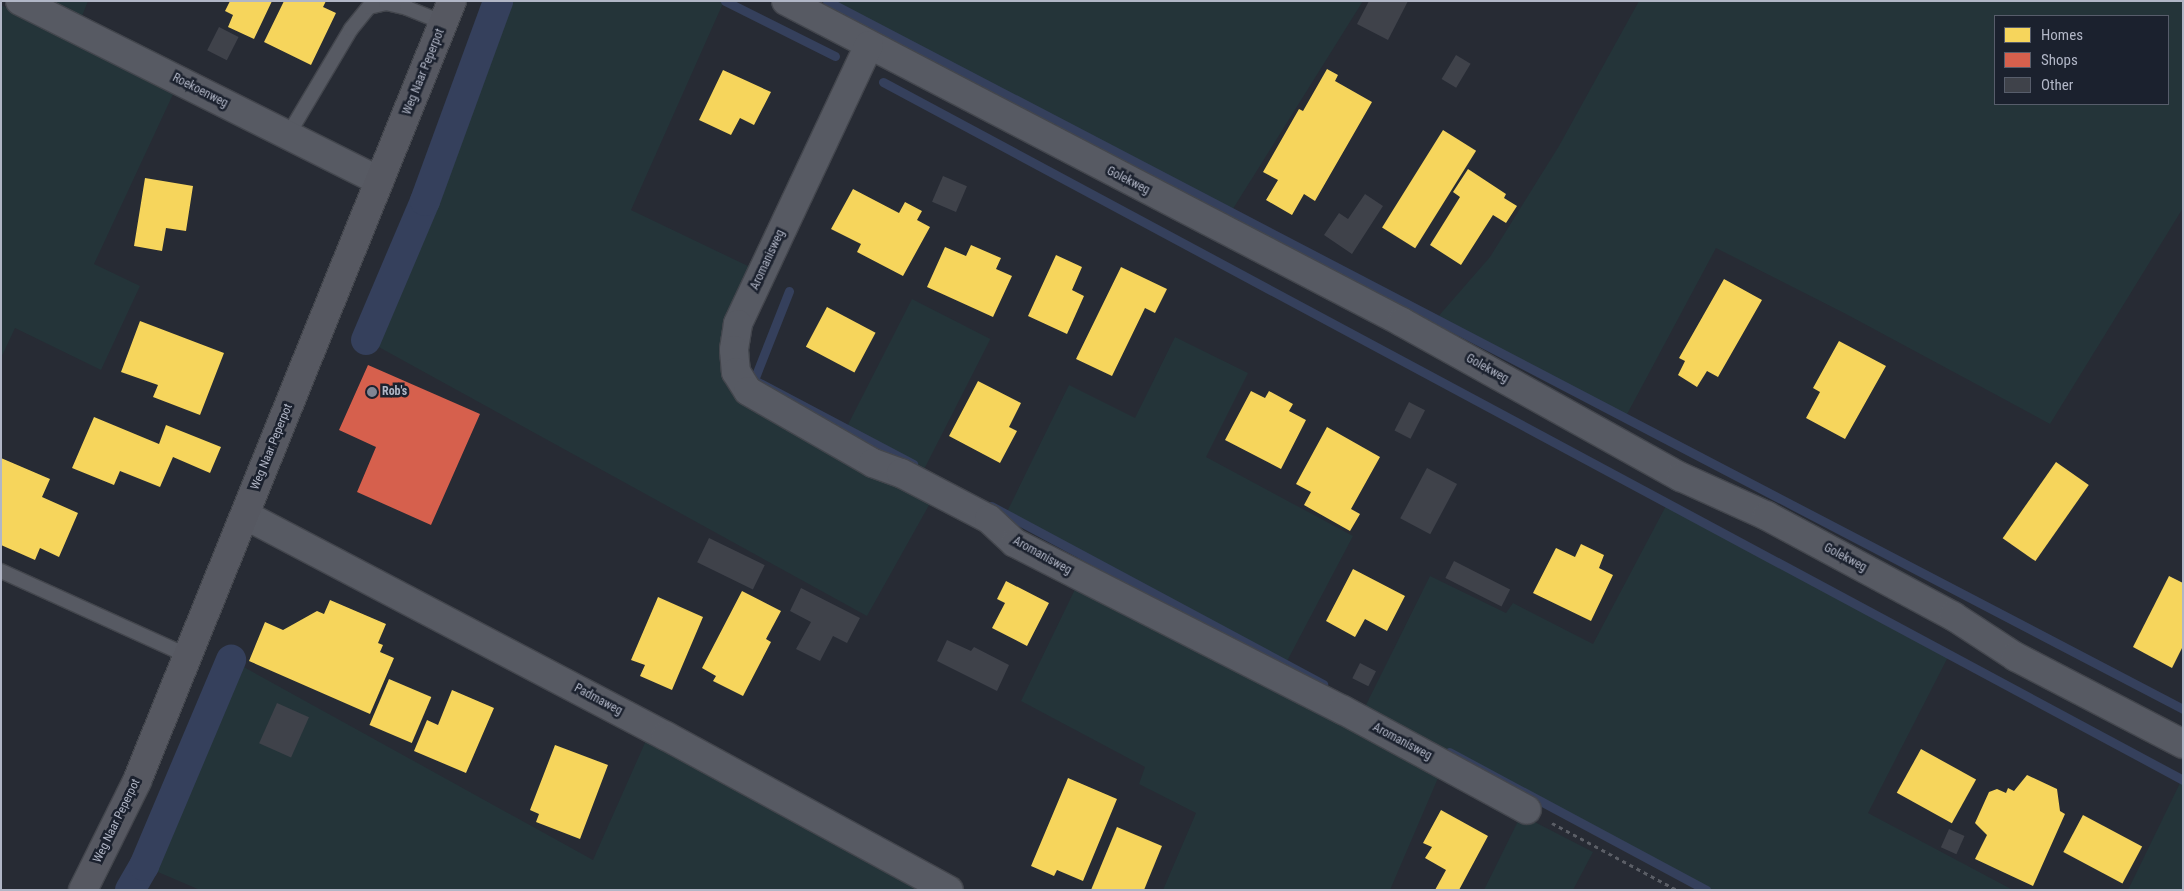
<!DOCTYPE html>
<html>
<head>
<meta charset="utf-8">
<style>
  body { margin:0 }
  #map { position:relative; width:2184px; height:891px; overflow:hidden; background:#272b34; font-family:"Roboto Condensed",sans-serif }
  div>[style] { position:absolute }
  .green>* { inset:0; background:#243439; transform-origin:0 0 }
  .homes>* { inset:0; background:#f6d55c; transform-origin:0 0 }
  .shops>* { inset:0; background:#d6604d }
  .stream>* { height:9px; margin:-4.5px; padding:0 4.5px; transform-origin:4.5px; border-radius:4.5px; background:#35405c }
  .canal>* { height:30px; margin:-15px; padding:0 15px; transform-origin:15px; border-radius:15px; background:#35405c }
  .building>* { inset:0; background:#3f424a; transform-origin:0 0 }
  .path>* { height:3px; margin-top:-1.5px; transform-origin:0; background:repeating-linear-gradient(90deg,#5b5e66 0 4px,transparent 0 8px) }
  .roads { filter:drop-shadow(1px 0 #43464d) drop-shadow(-1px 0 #43464d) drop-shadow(0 1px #43464d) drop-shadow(0 -1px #43464d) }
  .lane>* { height:14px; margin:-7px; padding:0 7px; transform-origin:7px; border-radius:7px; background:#575a63 }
  .street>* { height:28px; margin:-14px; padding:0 14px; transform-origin:14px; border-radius:14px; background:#575a63 }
  .secondary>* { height:28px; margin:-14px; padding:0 14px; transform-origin:14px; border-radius:14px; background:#565861 }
  .dots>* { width:14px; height:14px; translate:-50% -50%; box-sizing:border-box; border:2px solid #1b212e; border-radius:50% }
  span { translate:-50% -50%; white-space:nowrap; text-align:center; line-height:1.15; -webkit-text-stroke:5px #1b212e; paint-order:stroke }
  .street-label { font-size:12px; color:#b1b6c6 }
  .poi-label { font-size:12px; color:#b1b6c6; font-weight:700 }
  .left { translate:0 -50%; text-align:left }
  .frame { position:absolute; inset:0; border:2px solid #b1b6c6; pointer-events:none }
  .legend { position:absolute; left:1994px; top:15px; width:175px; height:90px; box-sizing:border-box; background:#1b212e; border:1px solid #575d6b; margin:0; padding:6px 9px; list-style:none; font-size:15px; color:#b1b6c6 }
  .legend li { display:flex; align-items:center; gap:10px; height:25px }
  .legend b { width:25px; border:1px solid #575d6b }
</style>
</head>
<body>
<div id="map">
  <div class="green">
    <div style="clip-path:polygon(52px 1px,88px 1px,82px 16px)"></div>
    <div style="clip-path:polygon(498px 1px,724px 1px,631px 210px,750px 267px,730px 377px,933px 498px,867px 616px,366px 340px,425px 201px)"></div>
    <div style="clip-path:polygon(827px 1px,1363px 1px,1231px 212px)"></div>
    <div style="clip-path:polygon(evenodd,1639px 1px,2183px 1px,2183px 208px,2050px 424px,1846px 314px,1716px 248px,1625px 418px,1436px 319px,1490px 257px,1559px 146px,1639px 1px,1995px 16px,2168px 16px,2168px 104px,1995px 104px,1995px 16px)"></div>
    <div style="clip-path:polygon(1px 5px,175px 90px,94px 264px,140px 286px,101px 370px,15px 328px,1px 358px)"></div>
    <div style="left:912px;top:299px;width:88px;height:145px;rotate:27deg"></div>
    <div style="clip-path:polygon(1175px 337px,1248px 373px,1206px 457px,1353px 536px,1285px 665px,1006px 514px,1069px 385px,1135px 418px)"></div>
    <div style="clip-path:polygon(1667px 504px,1949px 655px,1868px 813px,2013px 890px,1706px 890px,1365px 707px,1430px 576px,1506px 613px,1513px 603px,1593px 644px)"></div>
    <div style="clip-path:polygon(1078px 583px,1441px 771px,1390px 890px,1163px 890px,1196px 813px,1139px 784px,1145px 767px,1021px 701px)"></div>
    <div style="clip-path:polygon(231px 660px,593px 860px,648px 736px,931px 890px,200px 890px,144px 866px)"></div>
    <div style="clip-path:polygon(2182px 779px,2183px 890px,2128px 890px)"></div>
    <div style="clip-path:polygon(1521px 815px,1593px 852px,1573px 890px,1484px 890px)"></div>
  </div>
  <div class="homes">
    <div style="clip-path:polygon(230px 1px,272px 1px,254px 39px,228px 27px,233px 15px,225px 11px)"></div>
    <div style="clip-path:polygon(284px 1px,326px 1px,323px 7px,336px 13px,311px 65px,264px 42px)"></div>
    <div style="clip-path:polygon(1327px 69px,1338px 75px,1335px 81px,1372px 102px,1315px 201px,1304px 194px,1292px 215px,1266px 200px,1278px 180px,1263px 172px,1299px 109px,1303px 111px)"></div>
    <div style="clip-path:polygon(723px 70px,771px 92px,754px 125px,740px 118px,731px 135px,699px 120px)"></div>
    <div style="left:1443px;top:130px;width:39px;height:115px;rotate:32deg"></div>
    <div style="clip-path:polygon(1468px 169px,1506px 194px,1504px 198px,1517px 206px,1506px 223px,1493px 215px,1461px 265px,1430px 245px,1460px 197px,1453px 192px)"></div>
    <div style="clip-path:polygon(145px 178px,193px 186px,186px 231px,166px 228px,162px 251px,134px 246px)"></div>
    <div style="clip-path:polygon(853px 189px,899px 213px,905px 202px,922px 211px,917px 220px,930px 227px,903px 276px,857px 252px,861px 244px,831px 229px)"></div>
    <div style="clip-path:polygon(971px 245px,1001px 258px,996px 269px,1012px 276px,993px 317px,927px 287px,945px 247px,966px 256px)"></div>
    <div style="clip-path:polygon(1056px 255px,1082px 267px,1072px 290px,1084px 296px,1067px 334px,1028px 316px)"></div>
    <div style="clip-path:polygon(1121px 267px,1167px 289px,1155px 313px,1145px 308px,1112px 376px,1076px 359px)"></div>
    <div style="clip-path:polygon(1724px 279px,1762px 300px,1718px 377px,1707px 371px,1697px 387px,1678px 375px,1685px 361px,1679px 358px)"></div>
    <div style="left:827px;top:307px;width:55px;height:45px;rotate:28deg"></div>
    <div style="clip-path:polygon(140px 321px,224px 353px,200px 415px,153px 397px,158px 385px,121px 372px)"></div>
    <div style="clip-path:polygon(1839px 341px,1886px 366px,1845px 439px,1806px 418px,1820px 392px,1813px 388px)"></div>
    <div style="clip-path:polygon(978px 381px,1021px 403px,1009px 427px,1017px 431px,1000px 463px,949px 436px)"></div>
    <div style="clip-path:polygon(1251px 391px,1265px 398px,1269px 391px,1293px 404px,1289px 411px,1306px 420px,1281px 469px,1225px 440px)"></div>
    <div style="clip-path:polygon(94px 417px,159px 444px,166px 425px,221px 447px,210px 473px,173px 457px,160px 487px,120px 471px,114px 485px,72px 468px)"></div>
    <div style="clip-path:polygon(1327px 427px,1380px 457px,1351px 509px,1360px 514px,1350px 531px,1304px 505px,1311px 492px,1296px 484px)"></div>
    <div style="clip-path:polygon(1px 458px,50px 479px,42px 497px,78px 513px,59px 557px,40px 548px,35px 560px,1px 545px)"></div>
    <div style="left:2056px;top:462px;width:40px;height:93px;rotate:35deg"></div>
    <div style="clip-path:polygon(1581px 544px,1604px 555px,1599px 568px,1613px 575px,1591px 621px,1533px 593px,1556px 548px,1575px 557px)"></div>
    <div style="clip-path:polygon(1353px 569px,1405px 596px,1387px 631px,1365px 619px,1355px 637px,1326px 621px)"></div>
    <div style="clip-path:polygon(2169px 576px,2183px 583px,2183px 646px,2172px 668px,2133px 647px)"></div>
    <div style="clip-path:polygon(1006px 581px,1049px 603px,1027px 646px,992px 628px,1005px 603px,997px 599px)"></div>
    <div style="clip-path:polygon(742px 591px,781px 611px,766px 639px,771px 642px,743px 696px,713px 681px,716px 676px,702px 668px)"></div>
    <div style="clip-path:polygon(658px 597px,703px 617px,672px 690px,640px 676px,645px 665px,631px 660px)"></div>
    <div style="clip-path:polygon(330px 600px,386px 624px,378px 643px,383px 645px,380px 652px,394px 658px,370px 714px,249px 661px,265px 622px,283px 630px,317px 611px,324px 614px)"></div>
    <div style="left:389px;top:679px;width:46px;height:50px;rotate:23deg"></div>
    <div style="clip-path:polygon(452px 690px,494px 708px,466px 773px,414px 751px,427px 720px,438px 725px)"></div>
    <div style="clip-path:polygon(555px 745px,608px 765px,580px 839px,536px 822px,539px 814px,530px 810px)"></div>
    <div style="left:1921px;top:749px;width:63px;height:50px;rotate:29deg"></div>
    <div style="clip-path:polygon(2027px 775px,2057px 789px,2060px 811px,2065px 814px,2033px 886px,1975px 859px,1987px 835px,1975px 823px,1989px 792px,1997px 789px,2006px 793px,2008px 788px,2014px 791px)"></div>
    <div style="clip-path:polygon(1068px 778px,1117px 799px,1083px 881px,1057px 870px,1054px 876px,1031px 866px)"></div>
    <div style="clip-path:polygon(1441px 810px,1488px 836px,1459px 890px,1435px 890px,1446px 870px,1425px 858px,1432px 847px,1423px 843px)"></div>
    <div style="left:2083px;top:815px;width:67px;height:42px;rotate:28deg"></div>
    <div style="clip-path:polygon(1117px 827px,1162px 846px,1144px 890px,1091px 890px)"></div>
  </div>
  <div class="shops">
    <div style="clip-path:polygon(368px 365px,480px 414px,431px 525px,357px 492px,376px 447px,339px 430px)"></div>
  </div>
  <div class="stream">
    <div style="left:725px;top:1px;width:123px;rotate:26.6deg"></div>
    <div style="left:827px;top:1px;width:1530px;rotate:27.57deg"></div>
    <div style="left:883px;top:82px;width:1476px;rotate:28.23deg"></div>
    <div style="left:789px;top:291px;width:96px;rotate:111.5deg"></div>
    <div style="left:754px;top:380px;width:180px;rotate:27.8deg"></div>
    <div style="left:991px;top:506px;width:377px;rotate:28.2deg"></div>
    <div style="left:1449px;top:752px;width:292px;rotate:28.2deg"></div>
  </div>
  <div class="canal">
    <div style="left:366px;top:340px;width:151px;rotate:-67deg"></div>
    <div style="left:425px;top:201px;width:213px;rotate:-69.9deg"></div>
    <div style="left:130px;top:890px;width:28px;rotate:-60deg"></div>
    <div style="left:144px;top:866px;width:224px;rotate:-67.1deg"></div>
  </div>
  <div class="building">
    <div style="clip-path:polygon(1369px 1px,1408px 1px,1388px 40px,1357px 24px)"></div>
    <div style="left:219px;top:27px;width:22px;height:26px;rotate:27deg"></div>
    <div style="left:1456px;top:55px;width:17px;height:28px;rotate:31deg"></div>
    <div style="left:943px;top:176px;width:26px;height:28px;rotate:23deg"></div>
    <div style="clip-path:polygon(1365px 194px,1383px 206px,1352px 254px,1324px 235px,1339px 213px,1348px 219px)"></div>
    <div style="left:1409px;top:402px;width:18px;height:32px;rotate:27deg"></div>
    <div style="left:1427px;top:468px;width:34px;height:57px;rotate:28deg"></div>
    <div style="left:709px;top:538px;width:62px;height:27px;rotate:26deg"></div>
    <div style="left:1454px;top:561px;width:63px;height:19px;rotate:27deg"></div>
    <div style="clip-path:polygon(801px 588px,860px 618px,847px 643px,833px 636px,820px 661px,796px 649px,811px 622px,790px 611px)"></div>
    <div style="clip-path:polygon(947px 640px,971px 651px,974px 647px,1009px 665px,997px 691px,937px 661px)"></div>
    <div style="left:1360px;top:663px;width:18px;height:17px;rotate:27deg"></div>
    <div style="left:277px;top:703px;width:35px;height:44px;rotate:24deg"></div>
    <div style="left:1949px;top:829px;width:17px;height:20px;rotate:24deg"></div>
  </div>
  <div class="path">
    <div style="left:1552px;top:823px;width:142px;rotate:28.2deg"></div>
  </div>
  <div class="roads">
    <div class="lane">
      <div style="left:288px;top:135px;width:123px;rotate:-59.3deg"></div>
      <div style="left:351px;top:29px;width:28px;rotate:-51deg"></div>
      <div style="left:369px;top:7px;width:17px;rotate:-13deg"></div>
      <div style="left:386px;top:3px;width:22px;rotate:13deg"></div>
      <div style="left:407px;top:8px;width:40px;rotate:22deg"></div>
      <div style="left:1px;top:571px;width:205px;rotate:24.4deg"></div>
    </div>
    <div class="street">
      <div style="left:20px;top:1px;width:402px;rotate:26.6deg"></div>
      <div style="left:786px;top:1px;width:695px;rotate:27.52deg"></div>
      <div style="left:1402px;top:322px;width:319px;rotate:29.1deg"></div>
      <div style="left:1681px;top:477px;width:94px;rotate:24.4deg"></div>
      <div style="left:1767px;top:516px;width:211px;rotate:28.3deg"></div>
      <div style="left:1953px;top:616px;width:75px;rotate:33.1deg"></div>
      <div style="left:2016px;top:657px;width:188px;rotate:27.5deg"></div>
      <div style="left:869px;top:45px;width:308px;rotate:115.2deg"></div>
      <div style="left:738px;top:324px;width:26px;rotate:99deg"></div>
      <div style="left:734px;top:350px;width:22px;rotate:85deg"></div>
      <div style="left:736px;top:372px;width:22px;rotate:58deg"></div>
      <div style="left:748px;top:391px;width:144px;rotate:29.9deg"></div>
      <div style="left:873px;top:463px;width:30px;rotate:20deg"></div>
      <div style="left:901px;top:473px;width:99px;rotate:27.6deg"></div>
      <div style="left:989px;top:519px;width:35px;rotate:43deg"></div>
      <div style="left:1015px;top:543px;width:368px;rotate:27deg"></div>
      <div style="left:1343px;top:710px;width:209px;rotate:28.5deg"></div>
      <div style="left:245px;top:515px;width:475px;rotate:27.7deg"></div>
      <div style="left:666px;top:736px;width:322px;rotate:28.6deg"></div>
    </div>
    <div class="secondary">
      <div style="left:83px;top:890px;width:122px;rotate:-63.6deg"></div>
      <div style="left:137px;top:781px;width:841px;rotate:-68.01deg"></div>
    </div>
  </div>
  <div class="dots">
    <div style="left:372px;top:392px;background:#818593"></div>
  </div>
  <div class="street-label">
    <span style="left:424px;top:72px;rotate:-68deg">Weg Naar Peperpot</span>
    <span style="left:200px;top:91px;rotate:27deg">Roekoenweg</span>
    <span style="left:1128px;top:181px;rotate:27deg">Golekweg</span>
    <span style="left:768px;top:260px;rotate:-65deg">Aromanisweg</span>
    <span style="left:1487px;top:369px;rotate:29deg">Golekweg</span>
    <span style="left:272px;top:447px;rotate:-68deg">Weg Naar Peperpot</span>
    <span style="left:1042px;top:556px;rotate:29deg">Aromanisweg</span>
    <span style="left:1845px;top:558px;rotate:28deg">Golekweg</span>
    <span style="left:598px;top:700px;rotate:28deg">Padmaweg</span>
    <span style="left:1402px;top:742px;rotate:28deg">Aromanisweg</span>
    <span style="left:117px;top:821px;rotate:-64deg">Weg Naar Peperpot</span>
  </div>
  <div class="poi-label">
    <span class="left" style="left:382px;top:392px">Rob's</span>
  </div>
  <div class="frame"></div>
  <ul class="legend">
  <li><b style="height:14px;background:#f6d55c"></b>Homes</li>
  <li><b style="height:14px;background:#d6604d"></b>Shops</li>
  <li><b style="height:14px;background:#3f424a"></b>Other</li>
  </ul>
</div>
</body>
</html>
